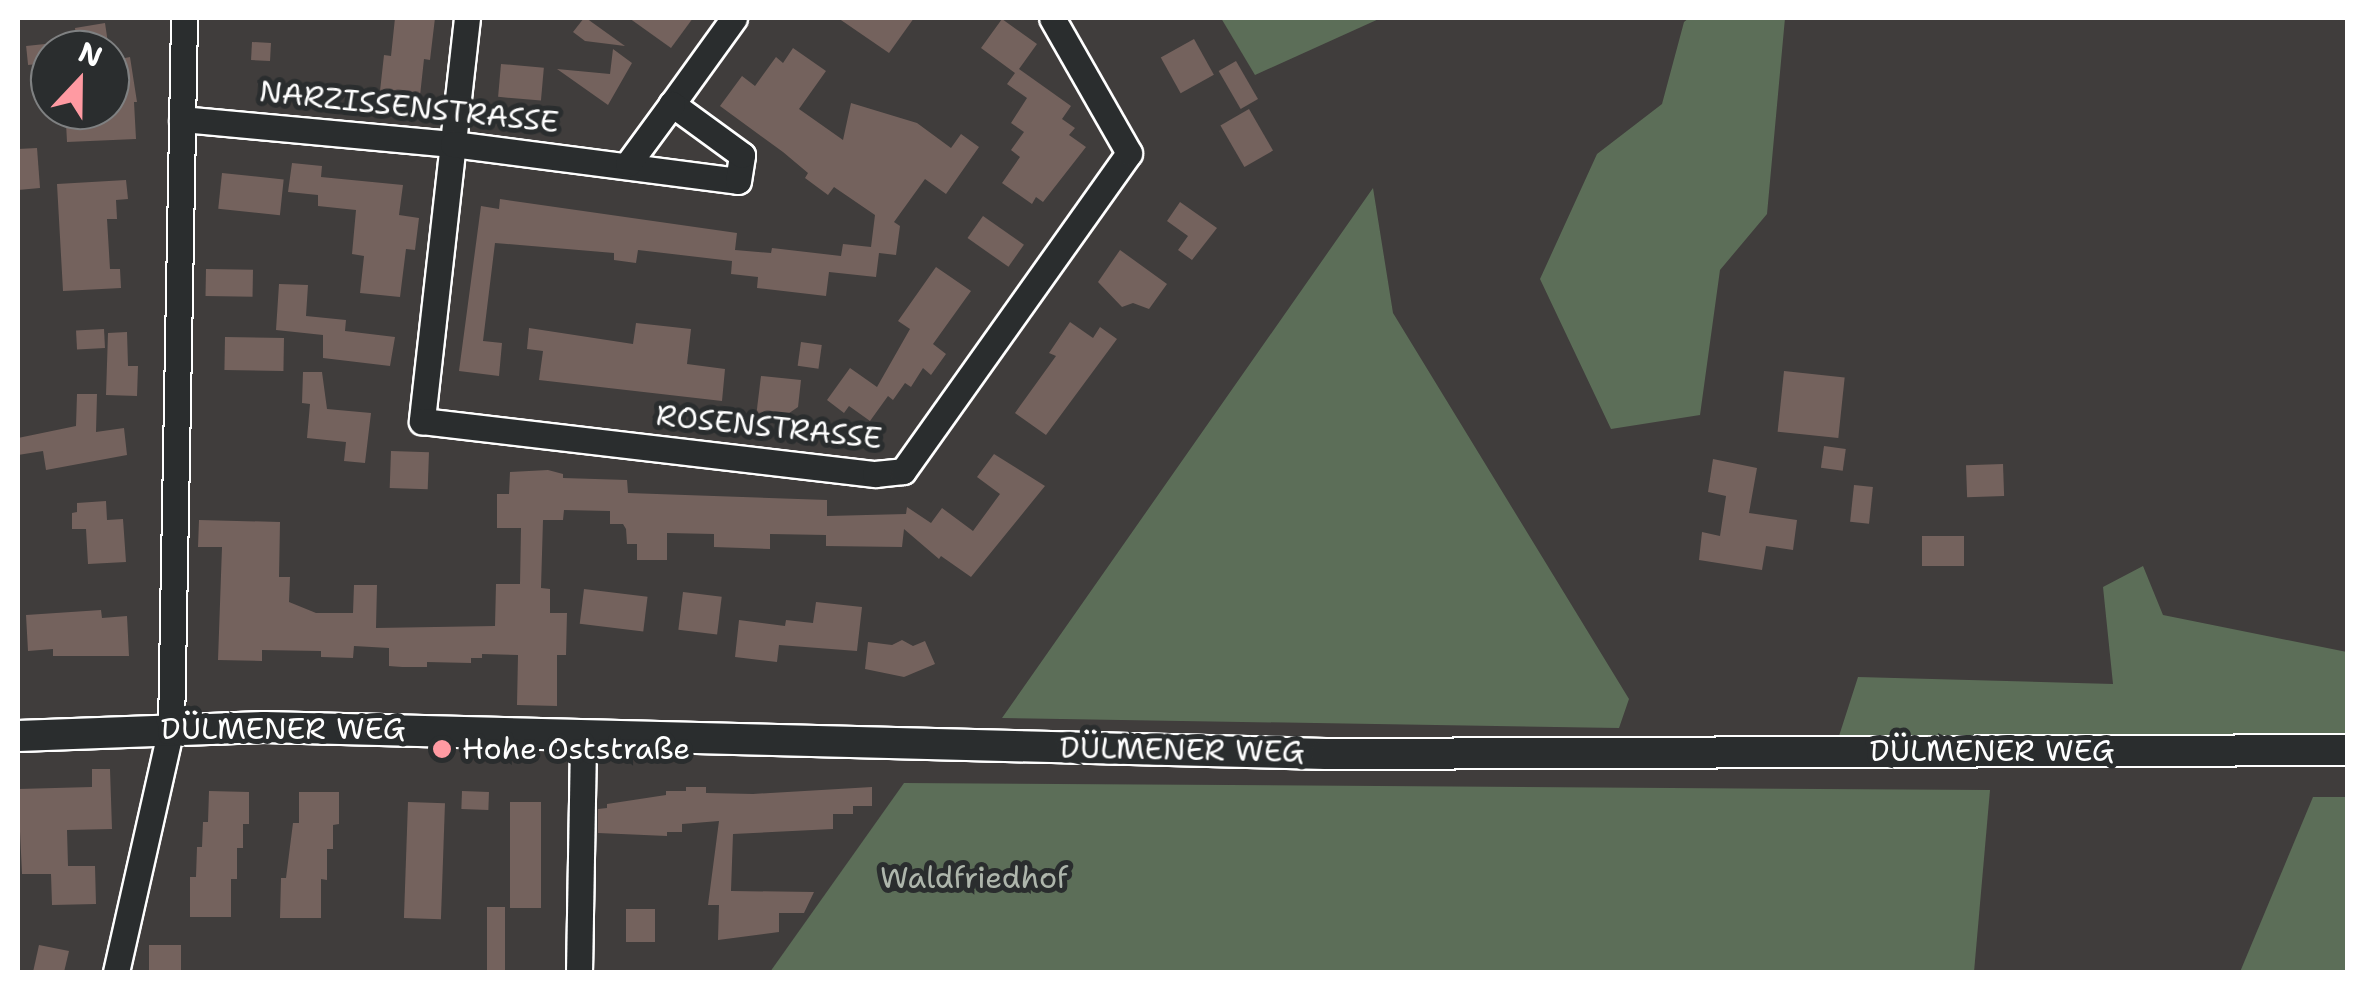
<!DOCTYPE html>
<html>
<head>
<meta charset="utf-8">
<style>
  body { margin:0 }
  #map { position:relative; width:2365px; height:990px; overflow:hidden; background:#403d3c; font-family:"Shantell Sans",sans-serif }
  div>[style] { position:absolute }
  .green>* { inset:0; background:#5c6e58 }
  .building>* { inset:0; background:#74625d; transform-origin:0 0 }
  .roads { filter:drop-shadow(2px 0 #fff) drop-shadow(-2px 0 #fff) drop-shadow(0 2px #fff) drop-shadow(0 -2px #fff) }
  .minor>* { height:25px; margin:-12.5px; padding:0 12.5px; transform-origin:12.5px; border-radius:12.5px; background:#2a2d2e }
  .tertiary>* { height:30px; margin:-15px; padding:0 15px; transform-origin:15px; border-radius:15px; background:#2a2d2e }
  .dots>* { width:28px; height:28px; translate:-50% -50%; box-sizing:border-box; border:5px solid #2a2d2e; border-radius:50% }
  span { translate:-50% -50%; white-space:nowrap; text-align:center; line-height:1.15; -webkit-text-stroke:10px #2a2d2e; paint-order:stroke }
  .street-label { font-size:30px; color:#fff }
  .poi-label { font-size:30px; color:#fff }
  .left { translate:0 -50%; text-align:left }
  .park-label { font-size:30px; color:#aeb6ac }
  .frame { position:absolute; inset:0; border:20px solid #fff; pointer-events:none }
  .north { position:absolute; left:30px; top:30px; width:100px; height:100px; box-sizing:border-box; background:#2a2d2e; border:2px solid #7f8182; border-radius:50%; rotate:22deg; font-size:28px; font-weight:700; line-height:40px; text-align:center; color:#fff }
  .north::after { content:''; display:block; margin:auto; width:35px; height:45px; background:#ff9aa2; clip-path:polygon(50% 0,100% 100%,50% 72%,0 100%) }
</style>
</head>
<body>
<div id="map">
  <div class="green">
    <div style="clip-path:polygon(1221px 18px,1381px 18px,1255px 75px)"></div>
    <div style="clip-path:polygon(1689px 18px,1785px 18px,1767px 214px,1720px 270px,1700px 415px,1611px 429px,1540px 279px,1597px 154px,1662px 104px,1684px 22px)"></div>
    <div style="clip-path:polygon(1373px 188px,1393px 313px,1629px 699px,1619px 728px,1002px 718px)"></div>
    <div style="clip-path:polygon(2143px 566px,2163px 615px,2347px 652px,2347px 738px,1839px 736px,1858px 677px,2113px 684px,2103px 587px)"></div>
    <div style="clip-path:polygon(904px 783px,1990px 790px,1974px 972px,770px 972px)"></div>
    <div style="clip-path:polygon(2313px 797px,2347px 797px,2347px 972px,2240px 972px)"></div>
  </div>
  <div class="building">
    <div style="clip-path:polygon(395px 18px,435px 18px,430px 60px,424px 59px,419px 105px,379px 100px,384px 55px,391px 56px)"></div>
    <div style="clip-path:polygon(584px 18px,586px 18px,625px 46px,585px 41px,573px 32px)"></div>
    <div style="clip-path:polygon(629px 18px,693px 18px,671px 48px)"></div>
    <div style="clip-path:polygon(838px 18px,914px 18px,889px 53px)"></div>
    <div style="clip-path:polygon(1002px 19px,1037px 44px,1019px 69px,1071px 106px,1062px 119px,1075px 128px,1069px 135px,1086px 147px,1043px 202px,1036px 197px,1032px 204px,1002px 183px,1020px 157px,1011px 150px,1024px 132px,1011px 123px,1027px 98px,1007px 84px,1015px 73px,981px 48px)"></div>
    <div style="clip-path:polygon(105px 23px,109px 50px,78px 50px,75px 28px)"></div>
    <div style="left:1194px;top:39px;width:41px;height:38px;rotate:61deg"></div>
    <div style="left:252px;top:42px;width:19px;height:18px;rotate:3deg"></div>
    <div style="left:45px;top:44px;width:19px;height:19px;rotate:84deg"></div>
    <div style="clip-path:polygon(793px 48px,826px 71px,799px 109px,843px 140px,851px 103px,917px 123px,951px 148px,961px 134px,979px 147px,946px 194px,925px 179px,894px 222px,900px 226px,896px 255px,879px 253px,876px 277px,829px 272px,826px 296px,757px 288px,758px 277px,731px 274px,732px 261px,638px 250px,636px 263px,614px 260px,614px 253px,495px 243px,483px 341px,502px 343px,499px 376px,459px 371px,481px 206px,499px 209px,500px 199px,737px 233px,735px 250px,771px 253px,772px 248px,841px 256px,843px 244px,871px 247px,875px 215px,834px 187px,828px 195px,805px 178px,808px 173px,783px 152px,720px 106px,742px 76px,755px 86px,776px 57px,783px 63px)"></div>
    <div style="clip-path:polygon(613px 49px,632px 63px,608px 105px,557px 69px,610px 74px)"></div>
    <div style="clip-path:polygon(130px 57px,137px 102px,134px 102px,136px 139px,67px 142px,66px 123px,110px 120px,110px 61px)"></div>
    <div style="left:1236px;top:61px;width:44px;height:20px;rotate:60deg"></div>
    <div style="left:501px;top:64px;width:43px;height:33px;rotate:5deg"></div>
    <div style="left:1249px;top:109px;width:48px;height:33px;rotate:60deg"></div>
    <div style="clip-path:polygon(37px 148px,40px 188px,18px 190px,18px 149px)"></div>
    <div style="clip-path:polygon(292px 163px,322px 166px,321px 177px,403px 185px,399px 215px,419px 218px,415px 250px,406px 249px,400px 297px,360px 293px,364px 256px,352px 254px,356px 210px,318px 206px,318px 195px,288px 192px)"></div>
    <div style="left:222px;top:173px;width:62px;height:36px;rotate:6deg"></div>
    <div style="clip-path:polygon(126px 180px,128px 199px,116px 200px,117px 219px,107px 219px,110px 269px,120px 269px,121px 288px,63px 291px,57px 184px)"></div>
    <div style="clip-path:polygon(1180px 202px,1217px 228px,1192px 260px,1178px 250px,1188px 236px,1167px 221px)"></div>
    <div style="left:983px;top:216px;width:50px;height:27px;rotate:35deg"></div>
    <div style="clip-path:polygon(1120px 250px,1167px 284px,1149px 309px,1133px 303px,1122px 307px,1098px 282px)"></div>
    <div style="clip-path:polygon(936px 267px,971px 291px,933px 344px,946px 354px,931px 375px,923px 368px,911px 387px,905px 383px,893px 400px,888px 396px,870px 421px,849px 406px,844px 413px,827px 400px,850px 368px,877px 387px,910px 329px,898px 321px)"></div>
    <div style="left:206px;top:269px;width:47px;height:27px;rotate:1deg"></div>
    <div style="clip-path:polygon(279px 284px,308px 285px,306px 316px,346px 320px,345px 331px,395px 337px,390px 366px,323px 358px,323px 335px,276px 330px)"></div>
    <div style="clip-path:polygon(1070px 322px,1093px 338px,1100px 327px,1117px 339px,1046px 435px,1015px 413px,1056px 356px,1049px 353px)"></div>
    <div style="clip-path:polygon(636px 323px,691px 329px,687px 364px,725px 369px,722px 401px,539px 380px,543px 351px,527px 349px,529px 328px,633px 344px)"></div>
    <div style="left:104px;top:329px;width:19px;height:28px;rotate:87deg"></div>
    <div style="clip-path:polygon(127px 332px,128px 366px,138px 366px,137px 396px,106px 395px,108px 333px)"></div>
    <div style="left:225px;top:337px;width:59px;height:33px;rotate:1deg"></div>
    <div style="left:801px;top:342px;width:21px;height:24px;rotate:8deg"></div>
    <div style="left:1784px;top:371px;width:61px;height:61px;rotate:6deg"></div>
    <div style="clip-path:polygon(303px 372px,322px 372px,327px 409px,371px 413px,365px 463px,344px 461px,346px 442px,307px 438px,310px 404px,302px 403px)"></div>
    <div style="clip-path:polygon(761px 376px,801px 380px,798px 407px,779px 420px,756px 417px)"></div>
    <div style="clip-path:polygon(77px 394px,97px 394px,96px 432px,124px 428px,127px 455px,46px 470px,43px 451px,18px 455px,18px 438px,76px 426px)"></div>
    <div style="left:1824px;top:446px;width:22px;height:22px;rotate:8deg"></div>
    <div style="left:391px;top:451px;width:38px;height:37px;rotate:2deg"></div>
    <div style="clip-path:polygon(994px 454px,1045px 486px,971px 577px,941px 556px,939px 559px,904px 529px,902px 547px,826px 546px,826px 535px,770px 534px,770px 549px,714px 547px,714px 534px,667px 533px,667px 560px,637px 560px,637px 544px,627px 544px,626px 529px,623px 524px,610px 524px,610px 511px,564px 510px,563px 520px,543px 520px,541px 588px,550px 589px,550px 613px,567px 613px,566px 655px,557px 655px,557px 706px,517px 705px,518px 655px,482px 654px,482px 658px,471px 658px,471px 663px,427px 662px,427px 667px,402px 667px,389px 666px,389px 648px,354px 646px,353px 658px,321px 657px,321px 651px,262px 650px,262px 661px,218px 660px,222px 547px,198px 547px,199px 520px,280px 522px,279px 577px,290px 577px,289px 602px,316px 613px,353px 613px,354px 585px,377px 585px,376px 628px,495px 626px,496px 584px,520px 584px,521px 528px,497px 528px,497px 494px,509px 494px,510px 472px,548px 470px,563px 474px,563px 478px,627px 480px,628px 493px,827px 500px,827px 516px,906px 514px,907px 507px,931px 523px,942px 508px,973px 531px,1000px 494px,977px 477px)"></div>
    <div style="clip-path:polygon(1713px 459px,1757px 468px,1749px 513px,1797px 520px,1793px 550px,1766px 546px,1762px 570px,1699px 560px,1702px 532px,1720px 536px,1726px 496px,1708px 492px)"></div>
    <div style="left:2003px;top:464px;width:32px;height:37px;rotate:88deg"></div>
    <div style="left:1854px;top:485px;width:19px;height:37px;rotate:6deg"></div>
    <div style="clip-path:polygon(106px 501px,107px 520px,123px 519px,126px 562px,88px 564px,86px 529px,72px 529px,72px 513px,77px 512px,77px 503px)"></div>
    <div style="left:1922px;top:536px;width:42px;height:30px"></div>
    <div style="left:584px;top:589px;width:64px;height:35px;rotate:7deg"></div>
    <div style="left:683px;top:592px;width:39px;height:38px;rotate:7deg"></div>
    <div style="clip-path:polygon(816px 602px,862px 607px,857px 651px,779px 645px,777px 662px,735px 657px,739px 620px,785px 626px,786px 620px,813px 623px)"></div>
    <div style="clip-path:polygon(101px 610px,102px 618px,127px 616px,129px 656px,53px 656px,53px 649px,28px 651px,26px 615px)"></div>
    <div style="clip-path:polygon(902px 640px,913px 646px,925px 641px,935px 664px,904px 677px,865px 669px,868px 642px,892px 645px)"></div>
    <div style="clip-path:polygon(92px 769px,110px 769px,112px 829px,67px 830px,68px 866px,95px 866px,96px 904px,52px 905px,51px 874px,22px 874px,18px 789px,92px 787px)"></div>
    <div style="clip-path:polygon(686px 787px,706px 787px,706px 793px,753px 794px,872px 787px,872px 806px,853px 806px,853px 814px,833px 814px,833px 829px,733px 834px,731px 891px,814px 892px,804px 913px,779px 913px,779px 932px,718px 940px,719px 905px,708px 905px,719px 821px,682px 824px,682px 832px,667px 832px,667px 836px,598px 833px,598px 809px,607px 808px,607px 804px,666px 795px,666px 791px,686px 791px)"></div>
    <div style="clip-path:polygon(209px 791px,249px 792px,249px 824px,243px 824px,243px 848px,237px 848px,237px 879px,231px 879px,231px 917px,190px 917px,190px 877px,196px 877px,197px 847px,202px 847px,203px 822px,208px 822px)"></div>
    <div style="left:462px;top:791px;width:27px;height:18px;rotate:2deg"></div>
    <div style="clip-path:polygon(299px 792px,339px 792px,339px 824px,333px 825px,333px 849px,327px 849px,327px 880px,321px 879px,321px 918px,280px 918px,281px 878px,286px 878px,293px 823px,299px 823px)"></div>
    <div style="left:408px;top:802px;width:37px;height:116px;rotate:2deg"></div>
    <div style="left:510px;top:802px;width:31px;height:106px"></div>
    <div style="left:487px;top:907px;width:18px;height:65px"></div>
    <div style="left:626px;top:909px;width:29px;height:33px"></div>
    <div style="clip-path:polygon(39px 945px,69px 951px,64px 972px,33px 972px)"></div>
    <div style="left:149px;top:945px;width:32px;height:27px"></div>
  </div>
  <div class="roads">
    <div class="minor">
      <div style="left:467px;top:18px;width:406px;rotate:96.4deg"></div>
      <div style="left:422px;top:421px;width:456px;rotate:6.7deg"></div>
      <div style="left:875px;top:474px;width:28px;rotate:-6deg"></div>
      <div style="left:903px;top:471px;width:390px;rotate:-54.6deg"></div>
      <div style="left:1129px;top:153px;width:155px;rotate:-119.7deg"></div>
      <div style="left:672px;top:104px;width:106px;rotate:-54.2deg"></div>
      <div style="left:182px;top:119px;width:272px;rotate:5.3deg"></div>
      <div style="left:453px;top:144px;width:287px;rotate:7.4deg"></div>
      <div style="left:738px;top:181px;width:26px;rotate:-81deg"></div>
      <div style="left:742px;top:155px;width:87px;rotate:-143.9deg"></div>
      <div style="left:672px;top:104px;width:74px;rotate:126.3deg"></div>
      <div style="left:116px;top:972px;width:251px;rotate:-77.3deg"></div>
      <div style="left:171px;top:727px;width:709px;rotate:-88.95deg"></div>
      <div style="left:579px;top:972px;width:239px;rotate:-89deg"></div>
    </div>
    <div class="tertiary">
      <div style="left:18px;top:736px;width:246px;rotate:-2.1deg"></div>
      <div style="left:264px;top:727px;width:1062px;rotate:1.46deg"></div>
      <div style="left:1326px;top:754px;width:1022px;rotate:-0.22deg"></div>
    </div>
  </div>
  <div class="dots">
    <div style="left:442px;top:749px;background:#ff9aa2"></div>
  </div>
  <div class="street-label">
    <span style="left:409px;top:107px;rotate:6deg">NARZISSENSTRASSE</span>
    <span style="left:769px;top:427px;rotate:6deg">ROSENSTRASSE</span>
    <span style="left:283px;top:729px">DÜLMENER WEG</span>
    <span style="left:1182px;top:750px;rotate:1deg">DÜLMENER WEG</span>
    <span style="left:1992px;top:751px">DÜLMENER WEG</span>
  </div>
  <div class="poi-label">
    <span class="left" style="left:462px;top:749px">Hohe Oststraße</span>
  </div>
  <div class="park-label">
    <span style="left:974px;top:878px">Waldfriedhof</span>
  </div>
  <div class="frame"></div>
  <div class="north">N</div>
</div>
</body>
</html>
